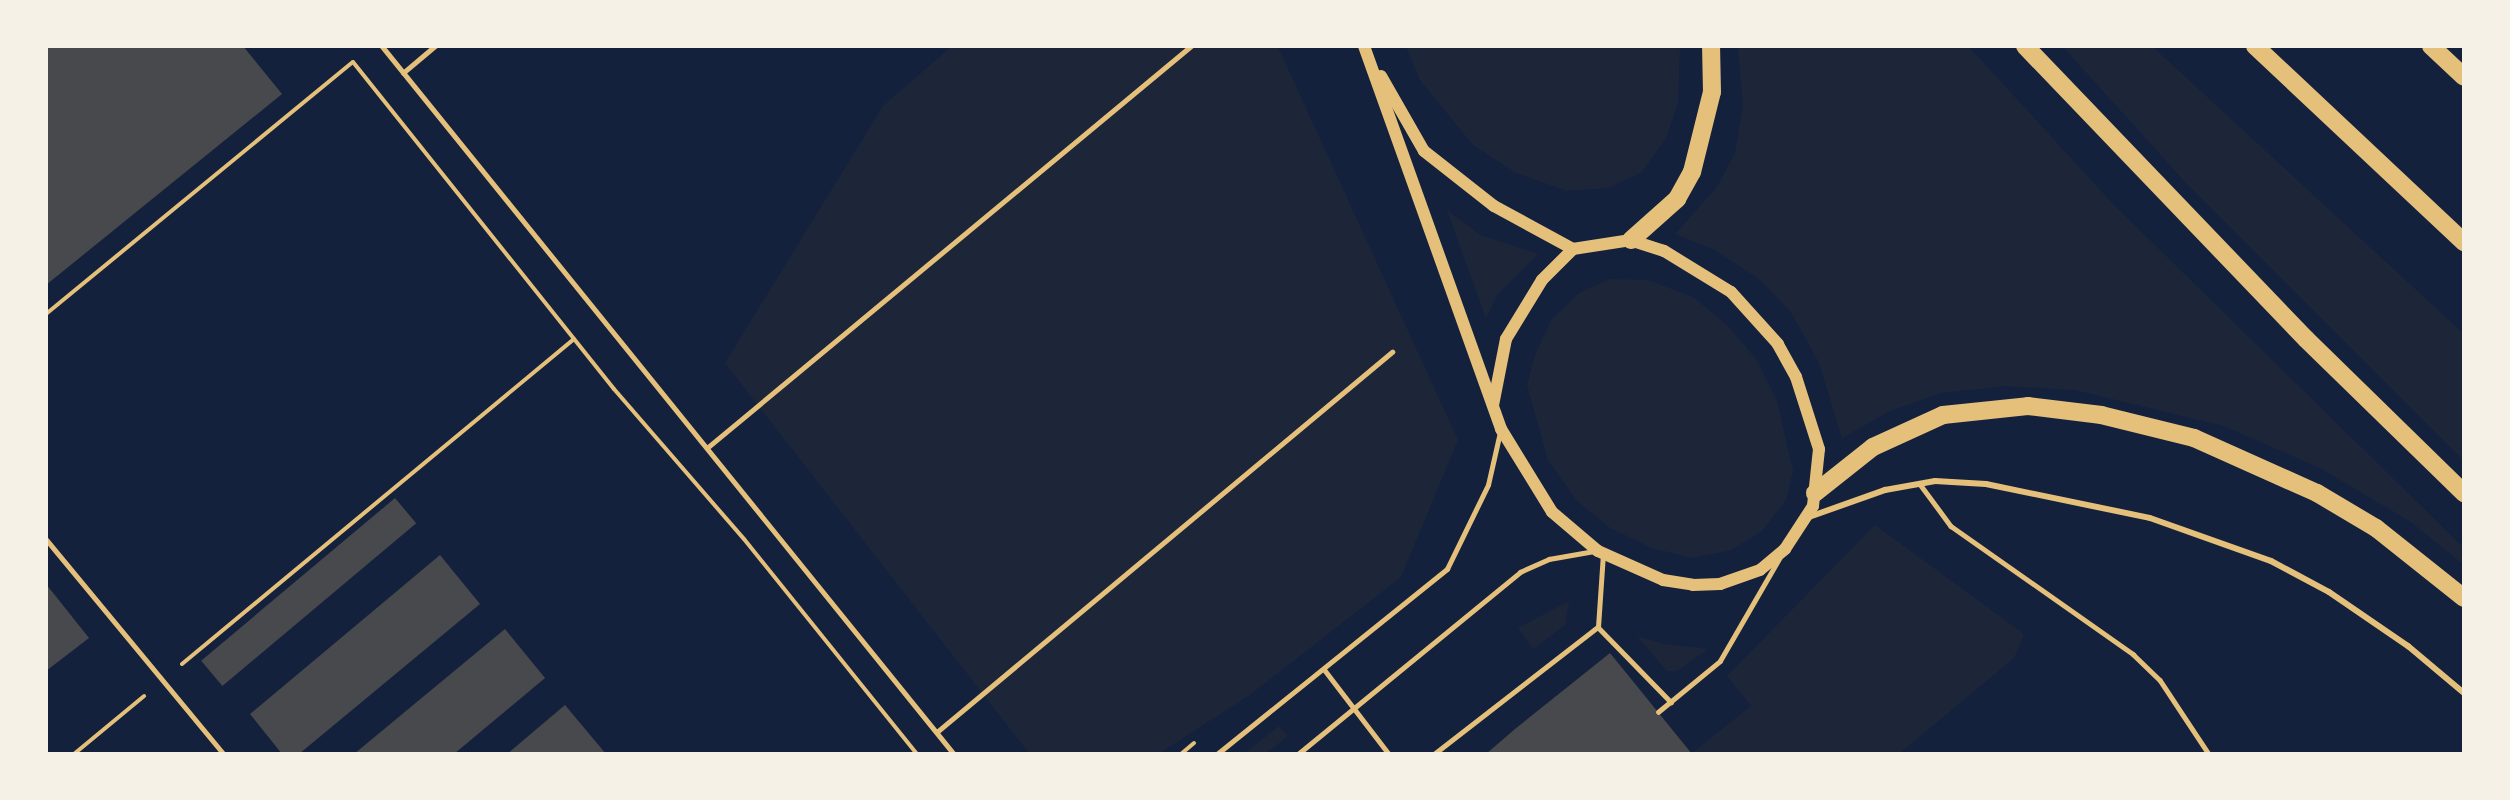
<!DOCTYPE html>
<html>
<head>
<meta charset="utf-8">
<style>
  body { margin:0 }
  #map { position:relative; width:2510px; height:800px; overflow:hidden; background:#14213d; font-family:"DejaVu Sans",sans-serif }
  div>[style] { position:absolute }
  .green>* { inset:0; background:#1d2539 }
  .building>* { inset:0; background:#48494c; transform-origin:0 0 }
  .path>* { height:4px; margin:-2px; padding:0 2px; transform-origin:2px; border-radius:2px; background:#e5c07b }
  .service>* { height:4.5px; margin:-2.25px; padding:0 2.25px; transform-origin:2.25px; border-radius:2.25px; background:#e5c07b }
  .minor>* { height:6px; margin:-3px; padding:0 3px; transform-origin:3px; border-radius:3px; background:#e5c07b }
  .secondary>* { height:12px; margin:-6px; padding:0 6px; transform-origin:6px; border-radius:6px; background:#e5c07b }
  .motorway>* { height:18px; margin:-9px; padding:0 9px; transform-origin:9px; border-radius:9px; background:#e5c07b }
  span { translate:-50% -50%; white-space:nowrap; text-align:center; line-height:1.15; -webkit-text-stroke:4.5px #f6f1e7; paint-order:stroke }
  .frame { position:absolute; inset:0; border:48px solid #f6f1e7; pointer-events:none }
</style>
</head>
<body>
<div id="map">
  <div class="green">
    <div style="clip-path:polygon(951px 47px,1278px 47px,1458px 440px,1401px 577px,1251px 694px,1160px 753px,1029px 753px,725px 363px,883px 106px)"></div>
    <div style="clip-path:polygon(1406px 47px,1680px 47px,1678px 103px,1666px 138px,1642px 172px,1608px 188px,1567px 191px,1516px 173px,1473px 145px,1420px 80px)"></div>
    <div style="clip-path:polygon(1738px 47px,1969px 47px,2113px 204px,2463px 547px,2463px 564px,2411px 522px,2320px 468px,2224px 426px,2075px 390px,2005px 386px,1941px 393px,1890px 411px,1842px 438px,1819px 363px,1791px 312px,1759px 279px,1715px 250px,1675px 234px,1717px 187px,1735px 153px,1743px 107px)"></div>
    <div style="clip-path:polygon(2063px 47px,2153px 47px,2463px 333px,2463px 460px,2187px 184px)"></div>
    <div style="clip-path:polygon(1447px 210px,1480px 235px,1538px 254px,1497px 295px,1486px 318px)"></div>
    <div style="clip-path:polygon(1610px 279px,1648px 280px,1693px 297px,1727px 325px,1756px 359px,1777px 401px,1793px 471px,1786px 500px,1762px 531px,1731px 550px,1692px 558px,1652px 548px,1610px 528px,1576px 500px,1548px 460px,1527px 385px,1536px 352px,1552px 319px,1579px 293px)"></div>
    <div style="clip-path:polygon(1875px 525px,2024px 634px,2014px 658px,1900px 753px,1691px 754px,1751px 706px,1727px 676px)"></div>
    <div style="clip-path:polygon(1569px 601px,1565px 625px,1533px 649px,1518px 628px)"></div>
    <div style="clip-path:polygon(1637px 636px,1664px 644px,1708px 649px,1677px 671px,1667px 671px)"></div>
    <div style="clip-path:polygon(1279px 726px,1288px 736px,1266px 753px,1245px 753px)"></div>
  </div>
  <div class="building">
    <div style="clip-path:polygon(46px 46px,243px 46px,282px 94px,46px 285px)"></div>
    <div style="left:395px;top:498px;width:33px;height:253px;rotate:50deg"></div>
    <div style="clip-path:polygon(440px 555px,480px 604px,299px 754px,282px 754px,250px 714px)"></div>
    <div style="clip-path:polygon(46px 584px,89px 638px,46px 671px)"></div>
    <div style="clip-path:polygon(505px 629px,545px 678px,454px 754px,354px 754px)"></div>
    <div style="clip-path:polygon(1610px 653px,1692px 754px,1486px 754px,1515px 729px)"></div>
    <div style="clip-path:polygon(565px 705px,606px 754px,507px 754px)"></div>
  </div>
  <div class="path">
    <div style="left:46px;top:314px;width:397px;rotate:-39.4deg"></div>
    <div style="left:353px;top:62px;width:418px;rotate:51.4deg"></div>
    <div style="left:614px;top:389px;width:198px;rotate:49.1deg"></div>
    <div style="left:744px;top:539px;width:276px;rotate:51.2deg"></div>
    <div style="left:182px;top:664px;width:509px;rotate:-39.66deg"></div>
    <div style="left:74px;top:754px;width:91px;rotate:-39.6deg"></div>
    <div style="left:1181px;top:754px;width:17px;rotate:-40deg"></div>
  </div>
  <div class="service">
    <div style="left:382px;top:46px;width:910px;rotate:51.06deg"></div>
    <div style="left:403px;top:73px;width:42px;rotate:-40.2deg"></div>
    <div style="left:707px;top:448px;width:629px;rotate:-39.71deg"></div>
    <div style="left:1920px;top:484px;width:52px;rotate:53.6deg"></div>
    <div style="left:1951px;top:526px;width:223px;rotate:35.1deg"></div>
    <div style="left:2133px;top:654px;width:37px;rotate:44deg"></div>
    <div style="left:2160px;top:680px;width:89px;rotate:56.5deg"></div>
    <div style="left:46px;top:539px;width:279px;rotate:50.4deg"></div>
    <div style="left:1598px;top:627px;width:105px;rotate:45.8deg"></div>
    <div style="left:1324px;top:669px;width:107px;rotate:52.6deg"></div>
    <div style="left:1658px;top:712px;width:80px;rotate:-39.4deg"></div>
    <div style="left:1720px;top:661px;width:118px;rotate:-60deg"></div>
    <div style="left:937px;top:732px;width:593px;rotate:-39.87deg"></div>
    <div style="left:1217px;top:754px;width:295px;rotate:-38.8deg"></div>
    <div style="left:1447px;top:569px;width:93px;rotate:-64deg"></div>
    <div style="left:1488px;top:485px;width:54px;rotate:-77.2deg"></div>
    <div style="left:1298px;top:754px;width:287px;rotate:-39.3deg"></div>
    <div style="left:1520px;top:572px;width:32px;rotate:-24deg"></div>
    <div style="left:1549px;top:559px;width:47px;rotate:-9.9deg"></div>
    <div style="left:1434px;top:754px;width:207px;rotate:-37.8deg"></div>
    <div style="left:1598px;top:627px;width:73px;rotate:-86.1deg"></div>
  </div>
  <div class="minor">
    <div style="left:1809px;top:517px;width:81px;rotate:-19.6deg"></div>
    <div style="left:1885px;top:490px;width:51px;rotate:-10.2deg"></div>
    <div style="left:1935px;top:481px;width:51px;rotate:3.4deg"></div>
    <div style="left:1986px;top:484px;width:167px;rotate:11.7deg"></div>
    <div style="left:2150px;top:518px;width:128px;rotate:19.6deg"></div>
    <div style="left:2271px;top:561px;width:66px;rotate:28.1deg"></div>
    <div style="left:2329px;top:592px;width:96px;rotate:34.4deg"></div>
    <div style="left:2408px;top:646px;width:73px;rotate:40deg"></div>
  </div>
  <div class="secondary">
    <div style="left:1364px;top:46px;width:407px;rotate:70.3deg"></div>
    <div style="left:1501px;top:429px;width:97px;rotate:58.4deg"></div>
    <div style="left:1552px;top:512px;width:60px;rotate:40.3deg"></div>
    <div style="left:1598px;top:551px;width:71px;rotate:24deg"></div>
    <div style="left:1663px;top:580px;width:30px;rotate:9deg"></div>
    <div style="left:1693px;top:585px;width:27px;rotate:-2deg"></div>
    <div style="left:1720px;top:584px;width:42px;rotate:-19.3deg"></div>
    <div style="left:1760px;top:570px;width:33px;rotate:-40deg"></div>
    <div style="left:1785px;top:549px;width:51px;rotate:-56.9deg"></div>
    <div style="left:1813px;top:506px;width:57px;rotate:-84deg"></div>
    <div style="left:1819px;top:449px;width:76px;rotate:-107.7deg"></div>
    <div style="left:1796px;top:377px;width:38px;rotate:-119deg"></div>
    <div style="left:1778px;top:344px;width:70px;rotate:-132.1deg"></div>
    <div style="left:1731px;top:292px;width:79px;rotate:-148.5deg"></div>
    <div style="left:1664px;top:251px;width:35px;rotate:-162deg"></div>
    <div style="left:1631px;top:240px;width:59px;rotate:171.2deg"></div>
    <div style="left:1573px;top:249px;width:44px;rotate:135deg"></div>
    <div style="left:1542px;top:280px;width:69px;rotate:121.4deg"></div>
    <div style="left:1506px;top:339px;width:67px;rotate:101.1deg"></div>
    <div style="left:1381px;top:76px;width:86px;rotate:60.2deg"></div>
    <div style="left:1424px;top:151px;width:89px;rotate:38.2deg"></div>
    <div style="left:1494px;top:206px;width:90px;rotate:28.6deg"></div>
  </div>
  <div class="motorway">
    <div style="left:2025px;top:46px;width:406px;rotate:46.2deg"></div>
    <div style="left:2306px;top:339px;width:221px;rotate:44.3deg"></div>
    <div style="left:2255px;top:46px;width:287px;rotate:43.2deg"></div>
    <div style="left:2431px;top:46px;width:45px;rotate:43.2deg"></div>
    <div style="left:1631px;top:240px;width:62px;rotate:-41.7deg"></div>
    <div style="left:1677px;top:199px;width:31px;rotate:-61deg"></div>
    <div style="left:1692px;top:172px;width:82px;rotate:-76deg"></div>
    <div style="left:1712px;top:92px;width:46px;rotate:-91.2deg"></div>
    <div style="left:1815px;top:493px;width:74px;rotate:-38.4deg"></div>
    <div style="left:1873px;top:447px;width:77px;rotate:-24.6deg"></div>
    <div style="left:1943px;top:415px;width:85px;rotate:-6deg"></div>
    <div style="left:2028px;top:406px;width:74px;rotate:7deg"></div>
    <div style="left:2101px;top:415px;width:96px;rotate:13.9deg"></div>
    <div style="left:2194px;top:438px;width:135px;rotate:24.1deg"></div>
    <div style="left:2317px;top:493px;width:69px;rotate:30.7deg"></div>
    <div style="left:2376px;top:528px;width:112px;rotate:38.5deg"></div>
  </div>
  <div class="frame"></div>
</div>
</body>
</html>
